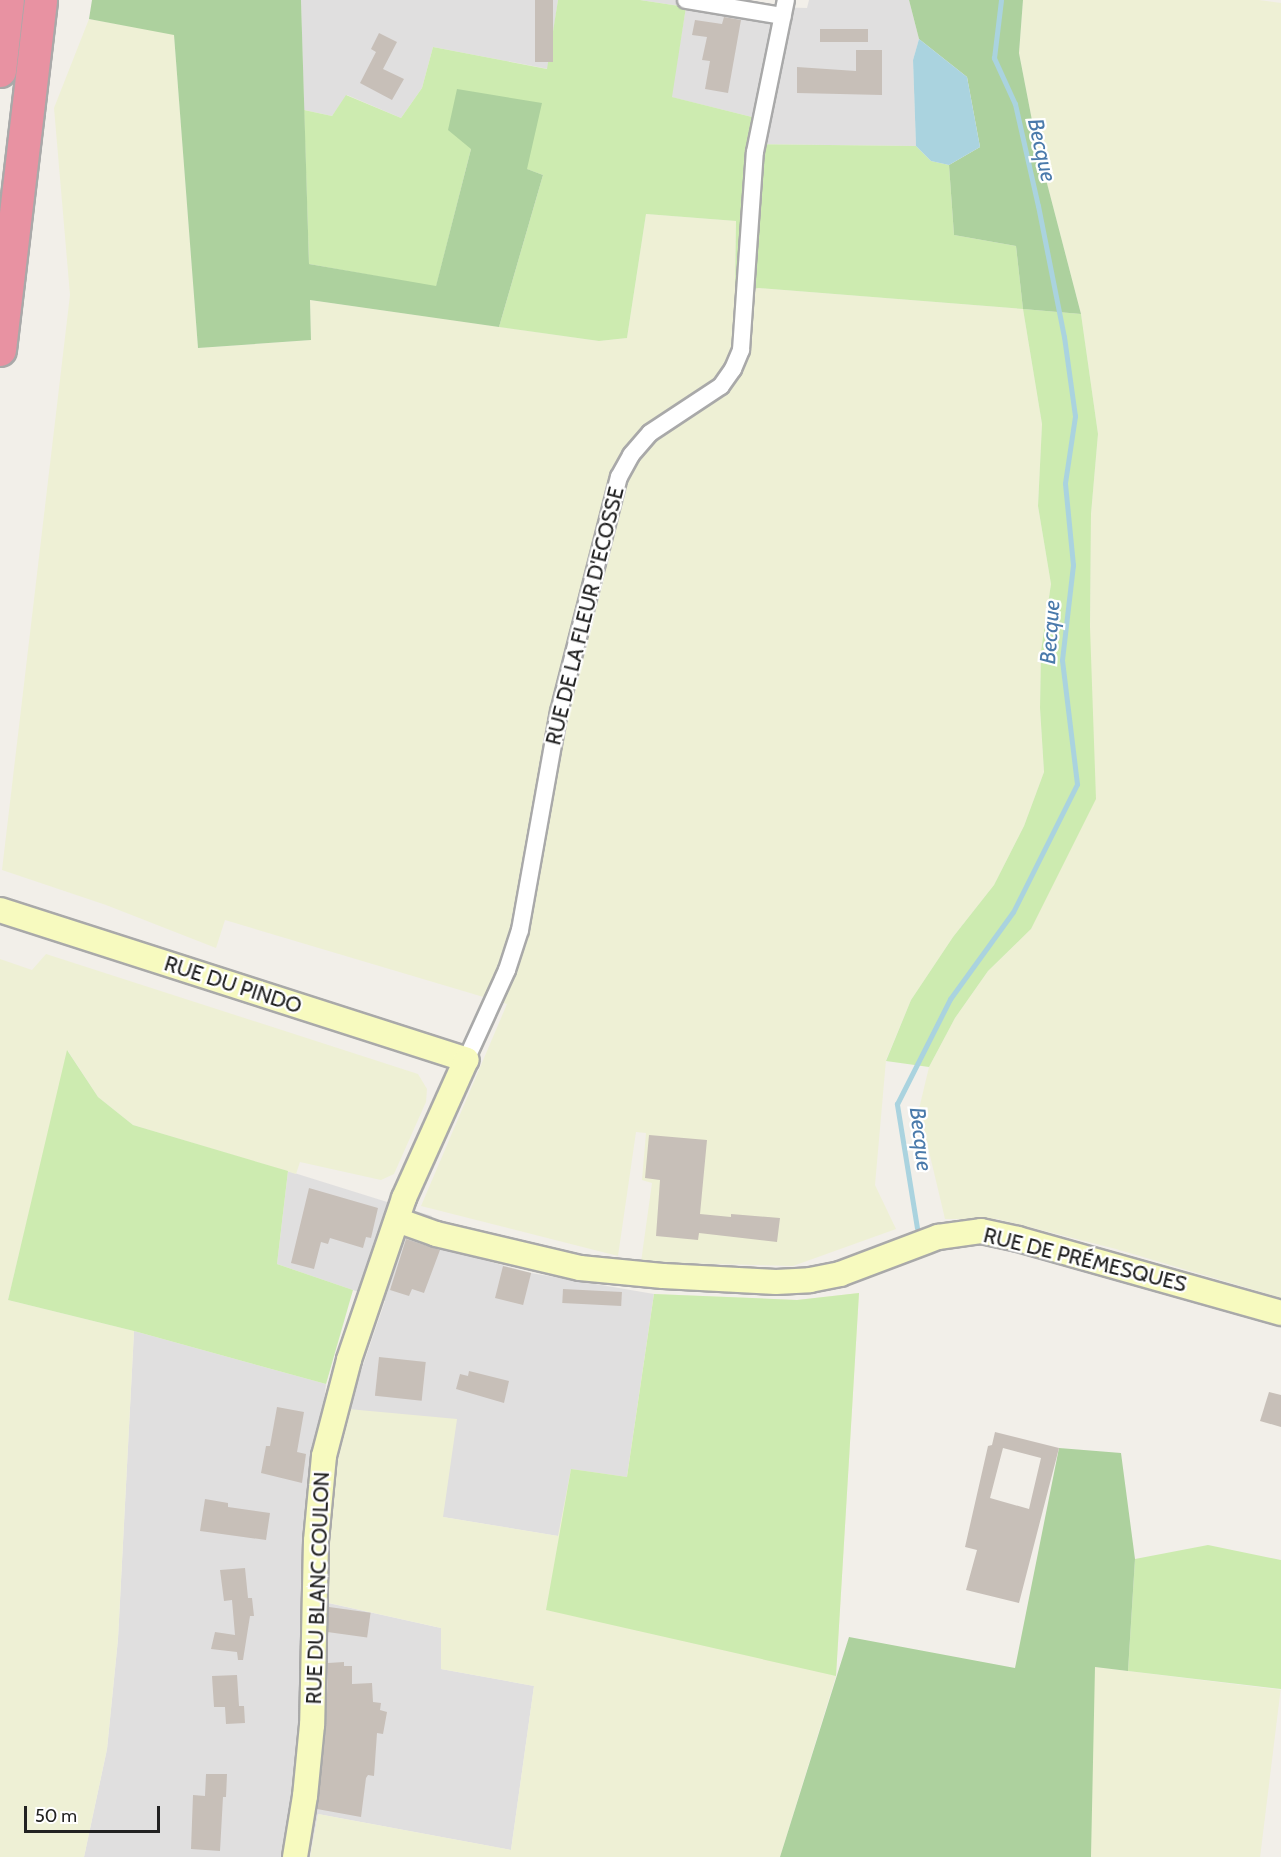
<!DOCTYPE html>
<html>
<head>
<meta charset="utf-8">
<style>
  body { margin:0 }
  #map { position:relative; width:1281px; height:1857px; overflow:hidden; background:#f2efe9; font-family:Cabin,sans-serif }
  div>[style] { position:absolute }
  .residential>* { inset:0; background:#e0dfdf }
  .farmland>* { inset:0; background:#eef0d5; transform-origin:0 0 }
  .grass>* { inset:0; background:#cdebb0 }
  .forest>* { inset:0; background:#add19e }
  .water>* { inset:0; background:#aad3df }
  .stream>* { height:5px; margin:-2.5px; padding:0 2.5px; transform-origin:2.5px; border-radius:2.5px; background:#aad3df }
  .building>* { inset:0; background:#c7bfb8; transform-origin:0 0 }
  .roads { filter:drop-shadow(2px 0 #a9a9a9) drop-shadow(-2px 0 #a9a9a9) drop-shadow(0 2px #a9a9a9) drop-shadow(0 -2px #a9a9a9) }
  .street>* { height:16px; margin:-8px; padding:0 8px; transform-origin:8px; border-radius:8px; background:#fff }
  .secondary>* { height:24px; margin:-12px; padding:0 12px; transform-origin:12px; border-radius:12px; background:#f7fabf }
  .highway>* { height:32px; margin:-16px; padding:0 16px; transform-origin:16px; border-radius:16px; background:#e892a2 }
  span { translate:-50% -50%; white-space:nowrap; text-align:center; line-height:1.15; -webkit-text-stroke:4.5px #fff; paint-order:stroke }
  .street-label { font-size:21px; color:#222 }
  .water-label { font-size:22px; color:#4a7aab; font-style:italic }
  .scale { position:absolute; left:24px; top:1806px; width:136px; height:27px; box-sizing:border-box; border:3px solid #222; border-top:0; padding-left:8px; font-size:18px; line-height:21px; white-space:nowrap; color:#222; -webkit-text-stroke:4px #fff; paint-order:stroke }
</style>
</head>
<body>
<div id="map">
  <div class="residential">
    <div style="clip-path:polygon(301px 0,558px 0,548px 69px,433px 47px,422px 88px,401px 118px,347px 95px,332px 116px,304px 110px)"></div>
    <div style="clip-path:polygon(640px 0,724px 0,772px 7px,807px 8px,809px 0,909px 0,919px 39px,913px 60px,916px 146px,748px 144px,752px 117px,671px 97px,686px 7px)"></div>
    <div style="clip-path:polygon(288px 1171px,432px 1216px,427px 1244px,531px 1273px,654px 1294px,627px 1477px,558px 1536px,443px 1517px,348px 1409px,385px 1301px,277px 1264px)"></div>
    <div style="clip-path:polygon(134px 1331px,326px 1384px,301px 1597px,441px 1628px,441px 1669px,534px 1686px,511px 1850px,318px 1814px,310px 1857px,84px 1857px,107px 1749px,118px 1639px)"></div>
  </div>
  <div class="farmland">
    <div style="clip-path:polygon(1023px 0,1259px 0,1281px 3px,1281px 1298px,1116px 1249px,997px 1219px,945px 1219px,919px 1109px,929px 1067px,955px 1018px,988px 971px,1031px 929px,1090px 627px,1091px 514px,1098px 434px,1081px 314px,1036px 141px,1019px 53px)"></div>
    <div style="clip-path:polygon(89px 19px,174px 34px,198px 348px,311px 340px,310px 300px,599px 341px,627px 338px,646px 214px,736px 221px,735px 291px,759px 288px,1023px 309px,1042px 424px,1038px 506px,1051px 584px,1041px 651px,1040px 708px,1044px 772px,1024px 826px,994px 885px,953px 937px,911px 1000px,886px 1060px,875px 1185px,896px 1229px,793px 1266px,641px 1262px,652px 1183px,642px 1180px,646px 1133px,636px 1132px,618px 1256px,421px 1206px,507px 1004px,225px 920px,216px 948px,106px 905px,2px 870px,70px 295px,54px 108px)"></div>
    <div style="clip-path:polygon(46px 954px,418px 1074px,427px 1089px,426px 1102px,394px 1174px,381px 1180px,300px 1162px,296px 1174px,133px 1125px,98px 1097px,68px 1051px,8px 1300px,134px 1331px,118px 1639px,107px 1749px,84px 1857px,0 1857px,0 959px,32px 970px)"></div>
    <div style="clip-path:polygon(859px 1293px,836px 1676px,780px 1857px,310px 1857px,318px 1814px,511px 1850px,534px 1686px,441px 1669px,441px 1628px,329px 1603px,331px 1487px,348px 1409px,457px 1419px,443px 1517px,558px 1536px,571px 1469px,627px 1477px,654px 1294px,797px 1300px)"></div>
    <div style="left:1095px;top:1667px;width:187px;height:190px;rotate:7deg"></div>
  </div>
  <div class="grass">
    <div style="clip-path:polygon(558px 0,640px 0,686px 7px,672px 97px,752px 117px,749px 144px,916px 146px,931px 161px,949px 165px,954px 235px,1016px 246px,1023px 309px,1081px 314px,1098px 434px,1091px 514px,1090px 627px,1096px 799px,1031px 929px,988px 971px,955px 1018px,929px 1067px,886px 1061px,911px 1000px,953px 937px,994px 885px,1024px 826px,1044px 772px,1040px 708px,1041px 651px,1051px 584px,1038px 506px,1042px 424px,1023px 309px,759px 288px,735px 291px,736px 221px,646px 214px,627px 338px,599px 341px,499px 327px,543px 175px,471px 149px,436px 287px,309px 264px,304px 110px,332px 116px,346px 95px,401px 118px,422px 88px,433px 47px,547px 69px)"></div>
    <div style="clip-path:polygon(67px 1050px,98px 1097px,133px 1125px,288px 1171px,277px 1264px,353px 1290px,326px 1384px,134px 1331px,8px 1300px)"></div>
    <div style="clip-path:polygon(859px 1293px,836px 1676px,546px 1610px,571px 1469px,627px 1477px,654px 1294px,797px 1300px)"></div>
    <div style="clip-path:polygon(1208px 1545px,1281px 1560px,1281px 1689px,1128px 1671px,1135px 1559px)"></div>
  </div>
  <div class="forest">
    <div style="clip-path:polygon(92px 0,301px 0,309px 264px,436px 286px,471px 149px,448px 130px,457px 89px,542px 103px,527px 169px,543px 175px,499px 327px,310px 300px,311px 340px,198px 348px,174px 35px,89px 19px)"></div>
    <div style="clip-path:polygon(909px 0,1023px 0,1019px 53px,1036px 141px,1081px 314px,1023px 309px,1016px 246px,954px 235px,949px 165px,980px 147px,967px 77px,919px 39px)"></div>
    <div style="clip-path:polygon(1059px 1448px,1121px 1453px,1135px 1559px,1128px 1671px,1095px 1667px,1091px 1857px,780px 1857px,849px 1637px,1015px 1668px)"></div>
  </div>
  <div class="water">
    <div style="clip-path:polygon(919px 39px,967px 77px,980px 147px,949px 165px,931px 161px,916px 146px,913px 60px)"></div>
  </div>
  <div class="stream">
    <div style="left:917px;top:1228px;width:126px;rotate:-99.2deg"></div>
    <div style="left:897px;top:1104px;width:118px;rotate:-63.2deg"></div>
    <div style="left:950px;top:999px;width:107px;rotate:-54.1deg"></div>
    <div style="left:1013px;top:912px;width:143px;rotate:-63.4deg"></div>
    <div style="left:1077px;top:784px;width:125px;rotate:-96.9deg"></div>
    <div style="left:1062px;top:660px;width:96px;rotate:-83.4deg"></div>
    <div style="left:1073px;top:565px;width:82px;rotate:-95.6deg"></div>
    <div style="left:1065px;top:483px;width:68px;rotate:-81.5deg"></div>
    <div style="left:1075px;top:416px;width:80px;rotate:-97.9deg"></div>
    <div style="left:1064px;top:337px;width:134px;rotate:-101.2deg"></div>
    <div style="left:1038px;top:206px;width:105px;rotate:-102.7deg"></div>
    <div style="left:1015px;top:104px;width:51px;rotate:-114.5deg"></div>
    <div style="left:994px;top:58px;width:58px;rotate:-83.1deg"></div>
  </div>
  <div class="building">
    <div style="left:535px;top:0;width:18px;height:62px"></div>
    <div style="clip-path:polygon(724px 17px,741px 20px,728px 93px,705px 89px,710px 61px,702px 60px,707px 37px,692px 35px,695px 20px,722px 24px)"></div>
    <div style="left:820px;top:29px;width:48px;height:13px"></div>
    <div style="clip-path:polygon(379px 33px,397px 42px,383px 69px,404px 79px,392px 100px,360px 83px,376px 52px,371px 49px)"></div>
    <div style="clip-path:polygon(856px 50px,882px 50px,882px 95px,797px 93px,797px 67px,856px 71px)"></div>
    <div style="clip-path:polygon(649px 1135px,707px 1140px,700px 1214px,731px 1217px,731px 1214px,780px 1218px,777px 1242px,699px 1233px,698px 1240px,656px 1236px,660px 1180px,645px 1178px)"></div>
    <div style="clip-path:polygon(309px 1188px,378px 1208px,371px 1238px,366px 1237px,363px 1248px,330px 1238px,328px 1244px,321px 1242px,314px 1269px,291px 1263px)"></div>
    <div style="clip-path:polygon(406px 1239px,440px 1250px,424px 1293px,412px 1289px,409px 1296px,390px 1290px)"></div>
    <div style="left:503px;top:1266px;width:29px;height:33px;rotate:14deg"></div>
    <div style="left:563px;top:1289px;width:59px;height:14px;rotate:3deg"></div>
    <div style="left:379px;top:1357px;width:47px;height:39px;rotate:6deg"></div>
    <div style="clip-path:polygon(469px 1371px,509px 1381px,504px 1403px,456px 1389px,460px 1374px,468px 1376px)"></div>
    <div style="clip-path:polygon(1269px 1392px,1281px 1395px,1281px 1427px,1260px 1421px)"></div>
    <div style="clip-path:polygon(277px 1407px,304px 1412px,297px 1452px,306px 1454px,302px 1483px,261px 1473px,266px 1446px,270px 1446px)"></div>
    <div style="clip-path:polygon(evenodd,995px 1432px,1059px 1448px,1019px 1603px,966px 1590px,977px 1550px,965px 1547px,988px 1446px,992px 1445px,995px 1432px,1003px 1448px,1041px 1458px,1029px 1509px,990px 1498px,1003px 1448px)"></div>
    <div style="clip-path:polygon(205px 1499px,228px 1503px,228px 1507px,270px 1513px,266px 1540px,200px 1531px)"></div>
    <div style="clip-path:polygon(245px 1568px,248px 1598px,252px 1598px,254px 1616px,250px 1616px,243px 1660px,238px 1660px,237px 1652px,211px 1649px,215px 1632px,235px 1635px,232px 1600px,224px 1601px,220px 1570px)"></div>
    <div style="left:329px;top:1607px;width:42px;height:25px;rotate:8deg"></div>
    <div style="clip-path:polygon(344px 1662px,344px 1666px,352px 1666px,352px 1684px,372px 1683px,373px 1702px,381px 1703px,380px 1710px,387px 1712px,383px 1734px,377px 1733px,374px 1776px,368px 1775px,366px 1778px,361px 1817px,317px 1809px,326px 1726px,328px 1663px)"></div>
    <div style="clip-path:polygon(237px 1675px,239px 1706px,244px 1706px,245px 1723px,226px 1724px,225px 1707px,214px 1707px,212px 1676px)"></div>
    <div style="clip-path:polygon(206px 1774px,227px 1774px,226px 1797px,223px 1797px,220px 1851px,191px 1849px,193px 1795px,205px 1796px)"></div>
  </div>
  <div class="roads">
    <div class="street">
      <div style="left:686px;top:0;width:98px;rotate:9.4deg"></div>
      <div style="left:466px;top:1060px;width:99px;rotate:-65.5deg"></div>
      <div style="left:507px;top:970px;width:42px;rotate:-72deg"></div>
      <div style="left:520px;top:930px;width:221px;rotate:-79.9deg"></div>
      <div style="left:559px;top:712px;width:243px;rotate:-75.7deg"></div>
      <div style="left:619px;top:477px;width:25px;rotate:-61deg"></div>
      <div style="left:631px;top:455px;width:29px;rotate:-49deg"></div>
      <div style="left:650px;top:433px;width:85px;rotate:-33.5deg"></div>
      <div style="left:721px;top:386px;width:21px;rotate:-55deg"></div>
      <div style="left:733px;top:369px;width:21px;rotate:-67deg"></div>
      <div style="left:741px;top:350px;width:198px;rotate:-86deg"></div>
      <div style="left:755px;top:152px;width:155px;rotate:-78.5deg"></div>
    </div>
    <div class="secondary">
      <div style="left:0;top:910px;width:490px;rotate:17.8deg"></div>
      <div style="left:466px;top:1060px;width:151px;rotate:114.2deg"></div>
      <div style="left:404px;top:1198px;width:171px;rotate:108.8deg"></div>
      <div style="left:349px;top:1360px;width:99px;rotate:104.6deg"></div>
      <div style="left:324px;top:1456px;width:85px;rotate:95.4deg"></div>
      <div style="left:316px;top:1541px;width:184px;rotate:91.2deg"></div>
      <div style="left:312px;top:1725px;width:71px;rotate:95.6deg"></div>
      <div style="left:305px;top:1796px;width:62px;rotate:99.3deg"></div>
      <div style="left:397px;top:1220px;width:41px;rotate:19.7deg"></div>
      <div style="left:436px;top:1234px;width:148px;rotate:13.3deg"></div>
      <div style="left:580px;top:1268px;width:83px;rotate:5.5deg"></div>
      <div style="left:663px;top:1276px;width:113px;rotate:3deg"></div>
      <div style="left:776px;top:1282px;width:34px;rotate:-3deg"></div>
      <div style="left:810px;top:1280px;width:31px;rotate:-11deg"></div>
      <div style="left:840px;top:1274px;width:105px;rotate:-20.7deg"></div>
      <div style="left:938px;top:1237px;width:43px;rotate:-7.9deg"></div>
      <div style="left:981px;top:1231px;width:38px;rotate:12deg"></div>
      <div style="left:1018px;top:1239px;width:273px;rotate:15.7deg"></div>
    </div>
    <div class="highway">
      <div style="left:0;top:71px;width:71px;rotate:-83.6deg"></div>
      <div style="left:0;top:350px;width:352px;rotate:-83.3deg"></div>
    </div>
  </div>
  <div class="street-label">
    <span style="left:585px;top:616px;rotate:-76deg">RUE DE LA FLEUR D'ECOSSE</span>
    <span style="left:233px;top:985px;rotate:18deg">RUE DU PINDO</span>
    <span style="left:1085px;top:1260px;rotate:14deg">RUE DE PRÉMESQUES</span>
    <span style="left:318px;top:1588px;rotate:-88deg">RUE DU BLANC COULON</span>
  </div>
  <div class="water-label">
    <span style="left:1042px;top:150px;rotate:77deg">Becque</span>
    <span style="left:1050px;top:632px;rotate:-86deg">Becque</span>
    <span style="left:921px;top:1139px;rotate:83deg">Becque</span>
  </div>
  <div class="scale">50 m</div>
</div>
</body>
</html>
